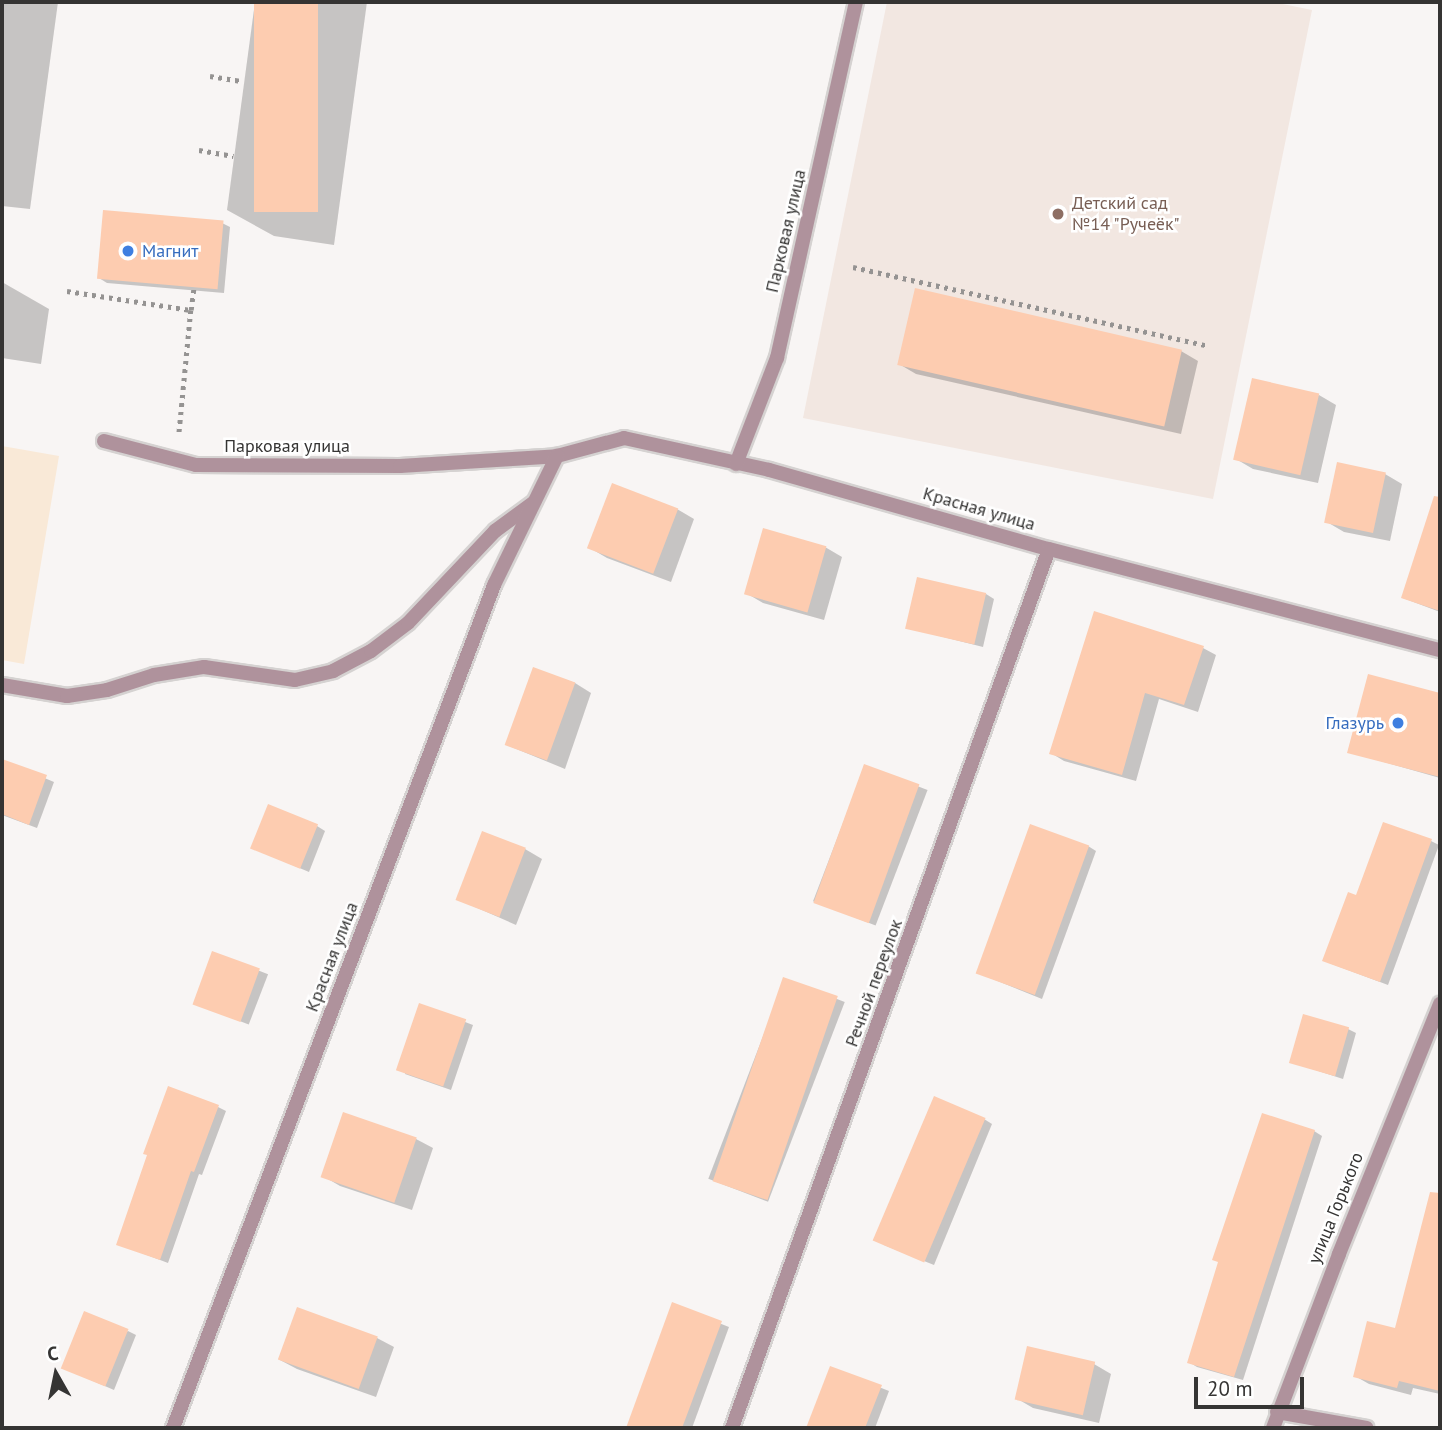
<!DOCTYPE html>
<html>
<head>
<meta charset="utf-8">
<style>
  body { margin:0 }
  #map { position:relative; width:1442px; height:1430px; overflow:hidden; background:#f8f5f4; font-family:"PT Sans",sans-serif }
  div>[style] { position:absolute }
  .industrial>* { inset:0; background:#f9e9d7 }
  .built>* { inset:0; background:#f2e7e1 }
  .shadow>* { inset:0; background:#0003; transform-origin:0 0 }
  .building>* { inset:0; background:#fdccb0; transform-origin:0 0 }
  .path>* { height:4.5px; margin-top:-2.25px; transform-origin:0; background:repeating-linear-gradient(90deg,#959392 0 3.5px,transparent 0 8.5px) }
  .roads { filter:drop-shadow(2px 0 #d5d2d1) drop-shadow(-2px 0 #d5d2d1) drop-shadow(0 2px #d5d2d1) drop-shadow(0 -2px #d5d2d1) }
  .street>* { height:14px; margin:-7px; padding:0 7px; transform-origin:7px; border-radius:7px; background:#af929c }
  .dots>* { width:19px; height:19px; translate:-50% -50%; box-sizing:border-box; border:4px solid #fff; border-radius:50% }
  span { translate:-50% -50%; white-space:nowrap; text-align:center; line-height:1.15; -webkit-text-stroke:5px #fff; paint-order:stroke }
  .education-label { font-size:18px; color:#785e54 }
  .left { translate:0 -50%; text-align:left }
  .street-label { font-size:18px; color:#353433 }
  .shop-label { font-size:18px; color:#366cbe }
  .right { translate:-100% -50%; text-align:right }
  .frame { position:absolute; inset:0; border:4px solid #353433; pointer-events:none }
  .north { position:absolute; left:21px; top:1339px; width:70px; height:70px; -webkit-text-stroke:5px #fff; paint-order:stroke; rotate:351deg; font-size:19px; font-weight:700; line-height:28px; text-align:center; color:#353433 }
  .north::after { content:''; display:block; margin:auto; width:24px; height:32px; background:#353433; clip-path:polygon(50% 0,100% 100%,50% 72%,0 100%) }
  .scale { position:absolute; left:1194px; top:1377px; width:110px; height:32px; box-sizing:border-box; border:4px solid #353433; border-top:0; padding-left:9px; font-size:21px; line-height:24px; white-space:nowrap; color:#353433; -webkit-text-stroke:5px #fff; paint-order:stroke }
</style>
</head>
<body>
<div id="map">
  <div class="industrial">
    <div style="clip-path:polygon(2px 446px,59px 456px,24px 664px,2px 660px)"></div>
  </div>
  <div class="built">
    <div style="clip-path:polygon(887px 2px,1273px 2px,1312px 10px,1213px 499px,803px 418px)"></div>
  </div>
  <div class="shadow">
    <div style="clip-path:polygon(2px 2px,58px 2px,30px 209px,2px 206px)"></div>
    <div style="clip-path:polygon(255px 2px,367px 2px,334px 245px,274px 236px,227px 210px)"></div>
    <div style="clip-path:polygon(222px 223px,230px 227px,224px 293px,107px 283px,99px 278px)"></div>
    <div style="clip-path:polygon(2px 282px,49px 309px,41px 364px,2px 358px)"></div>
    <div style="clip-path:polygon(1181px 351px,1198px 361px,1181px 434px,916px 374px,899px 364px)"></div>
    <div style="clip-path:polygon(1319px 395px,1336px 405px,1318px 483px,1253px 469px,1236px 459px)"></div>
    <div style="clip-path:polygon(1385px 474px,1402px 484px,1390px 541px,1344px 532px,1327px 522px)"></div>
    <div style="clip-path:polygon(677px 509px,694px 519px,671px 582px,607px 558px,590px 548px)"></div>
    <div style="clip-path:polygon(1425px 531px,1440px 536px,1440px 612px,1403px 598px)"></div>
    <div style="clip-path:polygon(825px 547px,842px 557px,824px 620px,763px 603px,746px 593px)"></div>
    <div style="clip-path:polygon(986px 594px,994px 599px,983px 647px,908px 628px)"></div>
    <div style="clip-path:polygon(1203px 648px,1216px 655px,1198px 712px,1159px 699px,1136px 781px,1064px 761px,1051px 753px)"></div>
    <div style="clip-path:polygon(534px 669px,575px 683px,591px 693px,565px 769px,507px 745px)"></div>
    <div style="clip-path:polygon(1369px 676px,1440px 695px,1440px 778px,1349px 752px)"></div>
    <div style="clip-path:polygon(2px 760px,54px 782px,37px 828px,2px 815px)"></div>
    <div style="left:865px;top:766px;width:67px;height:145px;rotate:21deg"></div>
    <div style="clip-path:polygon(317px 826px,325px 831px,309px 872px,252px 848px)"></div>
    <div style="clip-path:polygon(1431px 841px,1439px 845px,1388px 985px,1332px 964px)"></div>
    <div style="clip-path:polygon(1088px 846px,1096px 851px,1042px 999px,978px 973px)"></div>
    <div style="clip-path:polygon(525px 849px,542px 859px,516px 925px,457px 899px)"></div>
    <div style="left:213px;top:953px;width:59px;height:54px;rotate:21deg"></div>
    <div style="left:785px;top:979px;width:64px;height:214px;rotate:21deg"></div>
    <div style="clip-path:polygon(420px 1005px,473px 1025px,451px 1090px,405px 1074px)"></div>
    <div style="clip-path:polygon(1348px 1029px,1356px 1033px,1343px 1079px,1291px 1062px)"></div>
    <div style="clip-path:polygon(218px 1107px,226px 1111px,202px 1175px,199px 1174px,168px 1263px,118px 1244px)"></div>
    <div style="clip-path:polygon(984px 1119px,992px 1124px,934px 1265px,884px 1245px)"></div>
    <div style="clip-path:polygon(1314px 1131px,1322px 1136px,1243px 1380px,1197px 1367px,1189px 1362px)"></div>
    <div style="clip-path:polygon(416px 1139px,433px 1148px,412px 1210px,340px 1186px,323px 1176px)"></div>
    <div style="clip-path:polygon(1418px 1245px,1440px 1251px,1440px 1394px,1413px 1388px,1411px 1395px,1369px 1384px,1355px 1376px,1396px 1330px)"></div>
    <div style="clip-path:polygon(673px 1305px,729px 1327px,692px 1428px,628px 1428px)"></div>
    <div style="clip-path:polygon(128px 1331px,136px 1335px,114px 1390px,63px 1368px)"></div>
    <div style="clip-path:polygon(377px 1338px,394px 1347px,376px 1397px,297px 1369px,280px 1360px)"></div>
    <div style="clip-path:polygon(1094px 1364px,1111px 1374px,1099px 1423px,1033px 1408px,1016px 1398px)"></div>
    <div style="clip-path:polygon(831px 1368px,889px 1391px,875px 1428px,808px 1428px)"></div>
  </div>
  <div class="building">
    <div style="left:254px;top:2px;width:64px;height:210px"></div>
    <div style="left:103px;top:210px;width:121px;height:69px;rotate:5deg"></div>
    <div style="left:915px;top:288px;width:274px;height:79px;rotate:13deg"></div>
    <div style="left:1252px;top:378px;width:69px;height:84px;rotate:13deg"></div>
    <div style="left:1337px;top:462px;width:50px;height:62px;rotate:12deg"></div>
    <div style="left:612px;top:483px;width:71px;height:70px;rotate:21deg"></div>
    <div style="clip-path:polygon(1434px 496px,1440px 497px,1440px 611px,1401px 598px)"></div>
    <div style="left:763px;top:528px;width:66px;height:69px;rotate:16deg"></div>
    <div style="left:917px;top:577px;width:71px;height:53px;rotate:13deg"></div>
    <div style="clip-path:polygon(1094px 611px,1204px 646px,1184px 705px,1145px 693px,1122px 775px,1049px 754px)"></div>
    <div style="left:533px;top:667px;width:45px;height:83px;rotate:20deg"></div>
    <div style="clip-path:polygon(1368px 674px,1440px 693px,1440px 777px,1347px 753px)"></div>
    <div style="clip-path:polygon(2px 759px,47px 775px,29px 825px,2px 814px)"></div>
    <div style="left:864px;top:764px;width:59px;height:148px;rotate:20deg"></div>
    <div style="left:268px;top:804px;width:54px;height:48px;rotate:22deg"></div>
    <div style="clip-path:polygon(1383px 822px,1432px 839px,1380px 982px,1322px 961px,1348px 892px,1356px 895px)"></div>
    <div style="left:1030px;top:824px;width:63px;height:159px;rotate:20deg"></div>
    <div style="left:482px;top:831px;width:47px;height:74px;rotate:21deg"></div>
    <div style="left:212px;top:951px;width:51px;height:57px;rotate:20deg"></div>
    <div style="left:783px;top:977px;width:58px;height:216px;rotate:19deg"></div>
    <div style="left:419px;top:1003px;width:50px;height:71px;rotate:19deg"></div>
    <div style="left:1303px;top:1014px;width:48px;height:51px;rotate:16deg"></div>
    <div style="clip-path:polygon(168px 1086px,219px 1105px,194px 1172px,191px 1171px,160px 1260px,116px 1245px,147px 1155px,143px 1154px)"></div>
    <div style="left:934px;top:1096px;width:56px;height:157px;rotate:23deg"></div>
    <div style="left:343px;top:1112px;width:78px;height:69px;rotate:19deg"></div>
    <div style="clip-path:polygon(1262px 1113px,1315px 1130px,1234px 1377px,1187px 1363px,1218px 1262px,1212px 1260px)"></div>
    <div style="clip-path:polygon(1430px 1192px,1440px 1193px,1440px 1391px,1399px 1381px,1397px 1388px,1353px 1377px,1367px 1321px,1395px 1328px)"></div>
    <div style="clip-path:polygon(672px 1302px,722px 1321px,682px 1428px,626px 1428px)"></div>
    <div style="left:297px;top:1307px;width:86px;height:56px;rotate:20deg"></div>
    <div style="left:84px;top:1311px;width:48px;height:62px;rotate:22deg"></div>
    <div style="left:1027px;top:1346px;width:70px;height:55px;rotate:13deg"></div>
    <div style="clip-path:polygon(830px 1366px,882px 1385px,865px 1428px,806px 1428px)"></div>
  </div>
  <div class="path">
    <div style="left:210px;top:76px;width:33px;rotate:9deg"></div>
    <div style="left:199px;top:150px;width:35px;rotate:10deg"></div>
    <div style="left:853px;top:267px;width:362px;rotate:12.5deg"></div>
    <div style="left:67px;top:291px;width:125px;rotate:8.7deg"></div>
    <div style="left:191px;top:310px;width:126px;rotate:95.5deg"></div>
    <div style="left:191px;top:310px;width:23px;rotate:-83deg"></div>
  </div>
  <div class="roads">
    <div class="street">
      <div style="left:104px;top:441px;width:95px;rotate:14.6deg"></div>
      <div style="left:196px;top:465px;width:204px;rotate:0.3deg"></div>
      <div style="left:400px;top:466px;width:157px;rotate:-3.6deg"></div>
      <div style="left:557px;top:456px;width:69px;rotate:-15deg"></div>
      <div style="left:624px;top:438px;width:148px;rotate:12.4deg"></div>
      <div style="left:769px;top:470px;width:291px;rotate:15.8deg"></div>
      <div style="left:1049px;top:549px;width:404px;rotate:14.5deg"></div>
      <div style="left:736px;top:464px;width:114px;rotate:-68.9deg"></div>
      <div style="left:777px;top:358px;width:365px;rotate:-77.5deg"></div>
      <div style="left:2px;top:685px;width:66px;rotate:9.6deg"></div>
      <div style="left:67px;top:696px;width:40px;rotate:-8.5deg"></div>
      <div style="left:107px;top:690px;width:49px;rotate:-17.7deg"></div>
      <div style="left:154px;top:675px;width:51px;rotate:-9.1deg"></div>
      <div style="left:204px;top:667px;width:92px;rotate:8.1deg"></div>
      <div style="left:295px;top:680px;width:39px;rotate:-13deg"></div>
      <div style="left:333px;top:671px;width:43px;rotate:-27.8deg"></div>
      <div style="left:371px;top:651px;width:46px;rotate:-37.1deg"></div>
      <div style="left:408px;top:623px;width:127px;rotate:-46.6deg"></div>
      <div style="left:495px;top:531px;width:47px;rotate:-36.4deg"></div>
      <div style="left:1277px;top:1412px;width:91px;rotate:10.1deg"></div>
      <div style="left:173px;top:1428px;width:902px;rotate:-69.15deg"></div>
      <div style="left:494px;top:585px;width:144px;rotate:-64deg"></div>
      <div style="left:732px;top:1428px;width:934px;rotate:-70.17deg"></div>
      <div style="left:1273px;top:1428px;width:186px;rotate:-69.2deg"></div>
      <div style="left:1339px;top:1254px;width:270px;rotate:-68deg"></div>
    </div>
  </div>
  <div class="dots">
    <div style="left:1058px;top:214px;background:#8d6e63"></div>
    <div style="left:128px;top:251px;background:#3f7fe0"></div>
    <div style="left:1398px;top:723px;background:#3f7fe0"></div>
  </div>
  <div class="education-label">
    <span class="left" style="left:1072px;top:214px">Детский сад<br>№14 "Ручеёк"</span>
  </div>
  <div class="street-label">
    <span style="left:786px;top:231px;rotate:-77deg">Парковая улица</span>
    <span style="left:287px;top:446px">Парковая улица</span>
    <span style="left:979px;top:509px;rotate:16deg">Красная улица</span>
    <span style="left:332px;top:957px;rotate:-69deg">Красная улица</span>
    <span style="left:874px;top:983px;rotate:-70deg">Речной переулок</span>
    <span style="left:1336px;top:1208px;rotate:-68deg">улица Горького</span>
  </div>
  <div class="shop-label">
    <span class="left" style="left:142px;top:251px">Магнит</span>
    <span class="right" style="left:1384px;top:723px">Глазурь</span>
  </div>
  <div class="frame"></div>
  <div class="north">С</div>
  <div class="scale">20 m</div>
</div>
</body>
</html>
